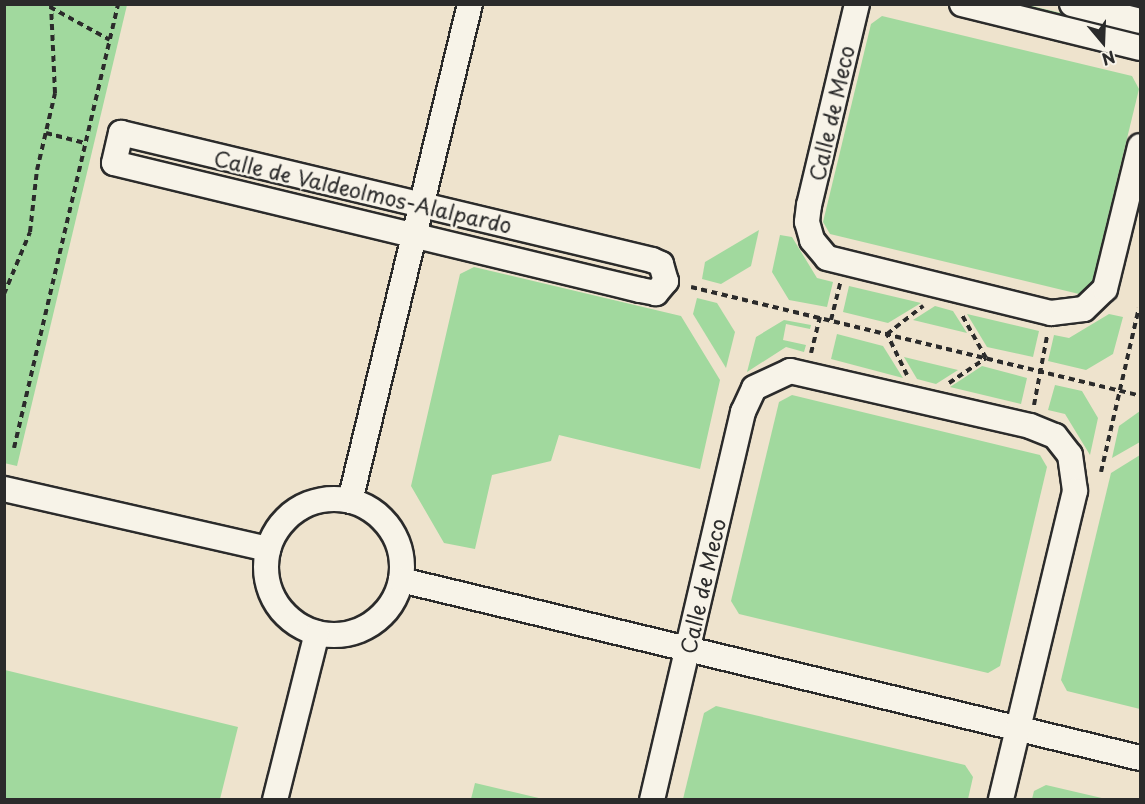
<!DOCTYPE html>
<html>
<head>
<meta charset="utf-8">
<style>
  body { margin:0 }
  #map { position:relative; width:1145px; height:804px; overflow:hidden; background:#eee3cd; font-family:"Playpen Sans",sans-serif }
  div>[style] { position:absolute }
  .green>* { inset:0; background:#a1d99e }
  .path>* { height:4px; margin-top:-2px; transform-origin:0; background:repeating-linear-gradient(90deg,#2b2b2b 0 6px,transparent 0 10.5px) }
  .roads { filter:drop-shadow(2px 0 #2b2b2b) drop-shadow(-2px 0 #2b2b2b) drop-shadow(0 2px #2b2b2b) drop-shadow(0 -2px #2b2b2b) }
  .minor>* { height:24px; margin:-12px; padding:0 12px; transform-origin:12px; border-radius:12px; background:#f7f3e8 }
  .minor>.ring { margin:-12px; padding:0; box-sizing:content-box; background:none; border:24px solid #f7f3e8; border-radius:50% }
  span { translate:-50% -50%; white-space:nowrap; text-align:center; line-height:1.15; -webkit-text-stroke:5px #f7f3e8; paint-order:stroke }
  .street-label { font-size:21px; color:#2b2b2b }
  .frame { position:absolute; inset:0; border:6px solid #2b2b2b; pointer-events:none }
  .north { position:absolute; left:1073px; top:12px; width:60px; height:60px; -webkit-text-stroke:4px #f7f3e8; paint-order:stroke; rotate:161deg; font-size:16px; font-weight:700; line-height:24px; text-align:center; color:#2b2b2b }
  .north::after { content:''; display:block; margin:auto; width:21px; height:27px; background:#2b2b2b; clip-path:polygon(50% 0,100% 100%,50% 72%,0 100%) }
</style>
</head>
<body>
<div id="map">
  <div class="green">
    <div style="clip-path:polygon(5px 4px,127px 5px,17px 466px,4px 463px)"></div>
    <div style="clip-path:polygon(1009px 5px,1028px 5px,1140px 32px,1140px 36px)"></div>
    <div style="clip-path:polygon(882px 16px,1132px 76px,1139px 89px,1091px 287px,1079px 294px,830px 234px,823px 222px,871px 24px)"></div>
    <div style="clip-path:polygon(759px 230px,751px 266px,721px 284px,702px 279px,705px 262px)"></div>
    <div style="clip-path:polygon(780px 235px,792px 237px,817px 278px,833px 282px,827px 307px,789px 300px,772px 272px)"></div>
    <div style="clip-path:polygon(474px 267px,681px 316px,720px 380px,700px 469px,559px 435px,551px 461px,492px 475px,475px 549px,444px 543px,411px 486px,460px 274px)"></div>
    <div style="clip-path:polygon(849px 286px,921px 303px,888px 323px,843px 312px)"></div>
    <div style="clip-path:polygon(697px 298px,717px 303px,735px 332px,726px 368px,693px 314px)"></div>
    <div style="clip-path:polygon(935px 306px,953px 311px,967px 333px,913px 320px)"></div>
    <div style="clip-path:polygon(967px 314px,1039px 331px,1033px 357px,987px 347px)"></div>
    <div style="clip-path:polygon(1109px 314px,1123px 317px,1113px 354px,1086px 370px,1048px 361px,1054px 335px,1069px 338px)"></div>
    <div style="clip-path:polygon(784px 320px,811px 325px,810px 329px,786px 324px,783px 340px,806px 345px,804px 352px,786px 347px,747px 372px,756px 337px)"></div>
    <div style="clip-path:polygon(837px 334px,883px 346px,903px 378px,831px 359px)"></div>
    <div style="clip-path:polygon(904px 357px,958px 370px,936px 384px,917px 379px)"></div>
    <div style="clip-path:polygon(982px 366px,1027px 378px,1021px 404px,950px 387px)"></div>
    <div style="clip-path:polygon(1055px 385px,1082px 391px,1098px 418px,1090px 455px,1065px 414px,1048px 410px)"></div>
    <div style="clip-path:polygon(792px 395px,1040px 455px,1047px 467px,1000px 666px,988px 673px,739px 614px,731px 601px,779px 402px)"></div>
    <div style="clip-path:polygon(1140px 411px,1140px 442px,1112px 458px,1119px 426px)"></div>
    <div style="clip-path:polygon(1140px 455px,1140px 709px,1067px 691px,1061px 680px,1111px 473px)"></div>
    <div style="clip-path:polygon(5px 670px,238px 727px,220px 799px,5px 799px)"></div>
    <div style="clip-path:polygon(716px 706px,965px 765px,973px 777px,968px 799px,683px 799px,704px 713px)"></div>
    <div style="clip-path:polygon(475px 783px,543px 799px,471px 799px)"></div>
    <div style="clip-path:polygon(1046px 785px,1106px 799px,1032px 799px,1034px 791px)"></div>
  </div>
  <div class="path">
    <div style="left:50px;top:7px;width:68px;rotate:28.8deg"></div>
    <div style="left:46px;top:133px;width:40px;rotate:14.4deg"></div>
    <div style="left:691px;top:287px;width:462px;rotate:13.6deg"></div>
    <div style="left:4px;top:294px;width:67px;rotate:-67.2deg"></div>
    <div style="left:30px;top:232px;width:62px;rotate:-83.6deg"></div>
    <div style="left:37px;top:170px;width:79px;rotate:-76.8deg"></div>
    <div style="left:55px;top:93px;width:89px;rotate:-92.6deg"></div>
    <div style="left:831px;top:320px;width:38px;rotate:-76deg"></div>
    <div style="left:811px;top:353px;width:37px;rotate:-76deg"></div>
    <div style="left:907px;top:375px;width:46px;rotate:-116deg"></div>
    <div style="left:887px;top:334px;width:46px;rotate:-37.9deg"></div>
    <div style="left:949px;top:383px;width:45px;rotate:-34deg"></div>
    <div style="left:986px;top:358px;width:49px;rotate:-119.2deg"></div>
    <div style="left:1034px;top:405px;width:70px;rotate:-79.3deg"></div>
    <div style="left:14px;top:448px;width:456px;rotate:-76.8deg"></div>
    <div style="left:1101px;top:472px;width:168px;rotate:-77deg"></div>
  </div>
  <div class="roads">
    <div class="minor">
      <div style="left:857px;top:4px;width:207px;rotate:103.4deg"></div>
      <div style="left:809px;top:205px;width:17px;rotate:97deg"></div>
      <div style="left:807px;top:222px;width:19px;rotate:74deg"></div>
      <div style="left:812px;top:240px;width:23px;rotate:50deg"></div>
      <div style="left:827px;top:258px;width:231px;rotate:13.8deg"></div>
      <div style="left:1051px;top:313px;width:33px;rotate:-7deg"></div>
      <div style="left:1084px;top:309px;width:29px;rotate:-44deg"></div>
      <div style="left:1105px;top:289px;width:147px;rotate:-76.2deg"></div>
      <div style="left:962px;top:4px;width:183px;rotate:13.9deg"></div>
      <div style="left:1072px;top:4px;width:70px;rotate:14deg"></div>
      <div style="left:121px;top:133px;width:546px;rotate:13.45deg"></div>
      <div style="left:652px;top:260px;width:10px;rotate:24deg"></div>
      <div style="left:661px;top:264px;width:18px;rotate:74deg"></div>
      <div style="left:666px;top:281px;width:16px;rotate:130deg"></div>
      <div style="left:656px;top:293px;width:16px;rotate:-169deg"></div>
      <div style="left:640px;top:290px;width:541px;rotate:-166.43deg"></div>
      <div style="left:114px;top:163px;width:31px;rotate:-77deg"></div>
      <div style="left:4px;top:489px;width:271px;rotate:12.8deg"></div>
      <div class="ring" style="left:266px;top:499px;width:112px;height:112px"></div>
      <div style="left:350px;top:501px;width:511px;rotate:-76.43deg"></div>
      <div style="left:401px;top:580px;width:760px;rotate:13.54deg"></div>
      <div style="left:275px;top:800px;width:172px;rotate:-75.9deg"></div>
      <div style="left:652px;top:800px;width:399px;rotate:-76.8deg"></div>
      <div style="left:743px;top:412px;width:26px;rotate:-65deg"></div>
      <div style="left:754px;top:388px;width:40px;rotate:-25deg"></div>
      <div style="left:790px;top:371px;width:246px;rotate:12.9deg"></div>
      <div style="left:1030px;top:426px;width:27px;rotate:22deg"></div>
      <div style="left:1055px;top:436px;width:24px;rotate:52deg"></div>
      <div style="left:1070px;top:455px;width:36px;rotate:82deg"></div>
      <div style="left:1075px;top:491px;width:318px;rotate:103.5deg"></div>
    </div>
  </div>
  <div class="street-label">
    <span style="left:831px;top:113px;rotate:-77deg">Calle de Meco</span>
    <span style="left:363px;top:191px;rotate:13deg">Calle de Valdeolmos-Alalpardo</span>
    <span style="left:702px;top:586px;rotate:-77deg">Calle de Meco</span>
  </div>
  <div class="frame"></div>
  <div class="north">N</div>
</div>
</body>
</html>
